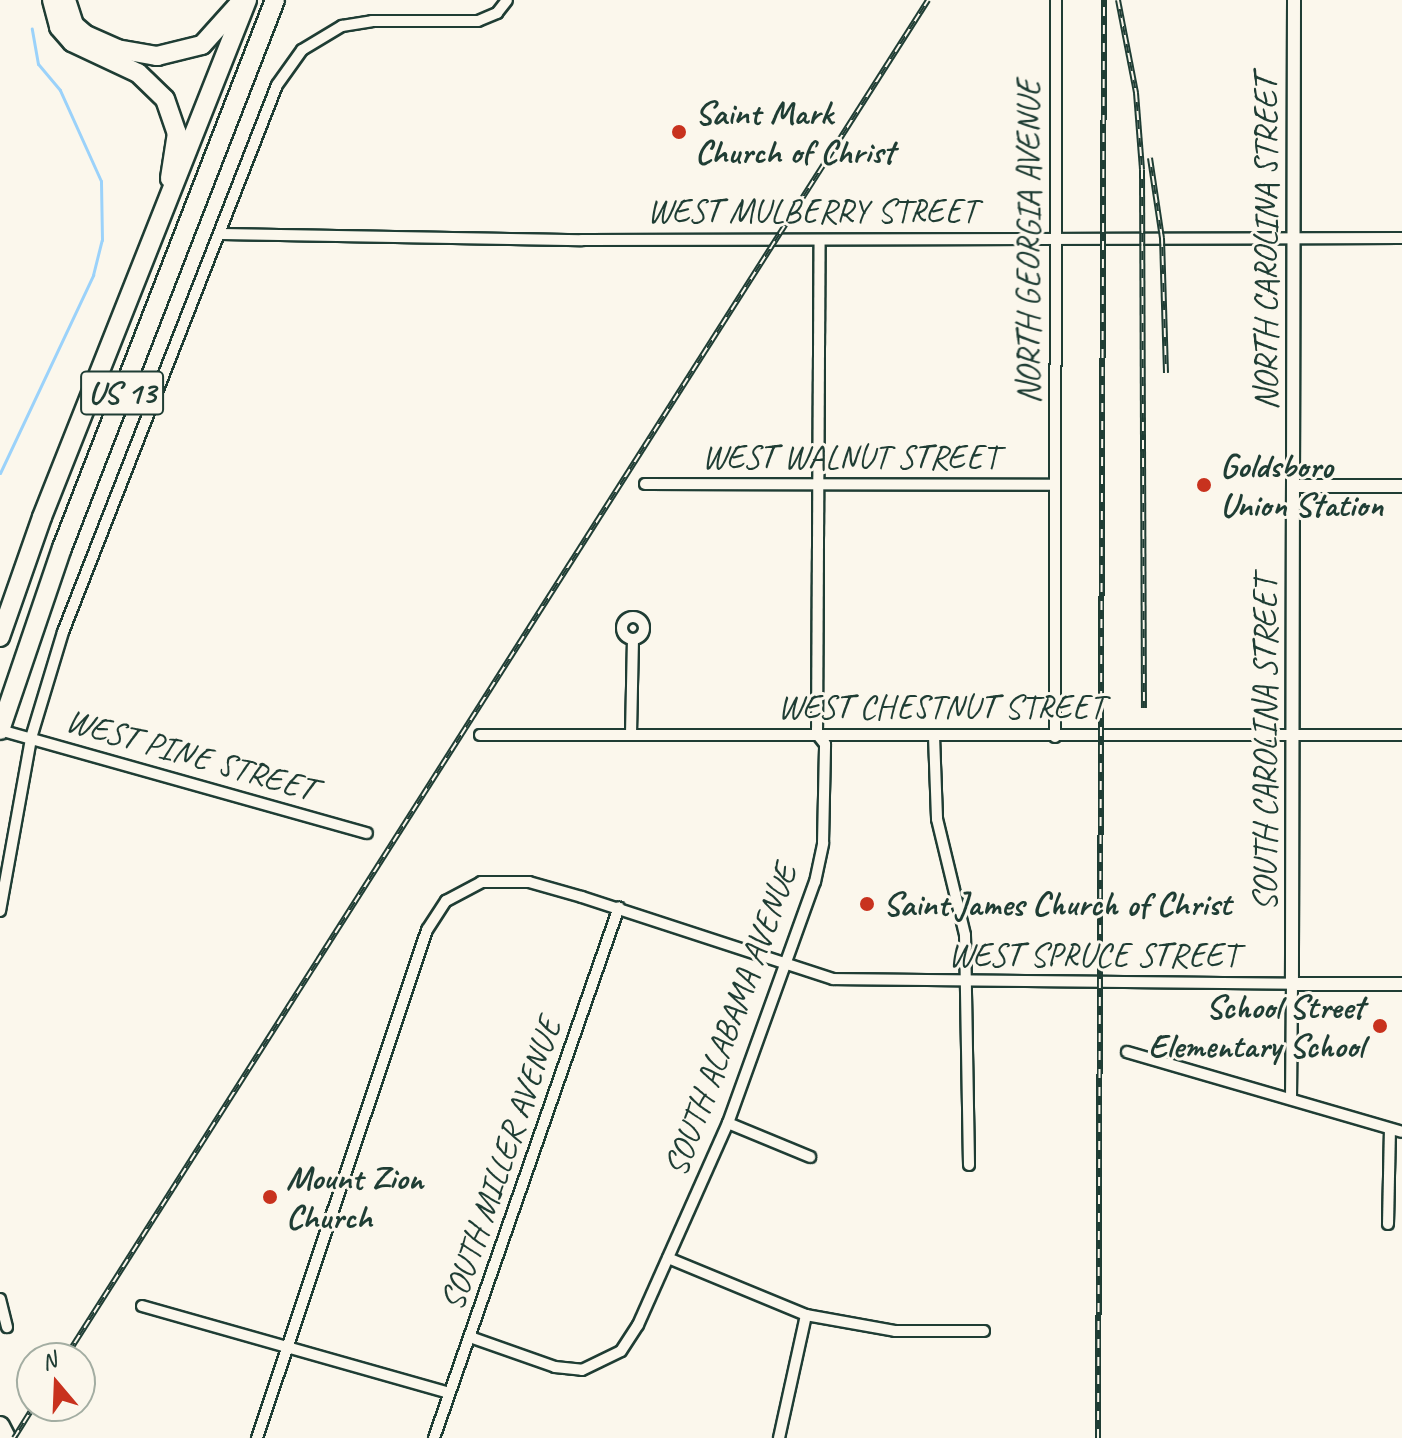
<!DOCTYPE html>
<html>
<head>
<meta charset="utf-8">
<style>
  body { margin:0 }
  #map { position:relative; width:1402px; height:1438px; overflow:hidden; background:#fbf7ec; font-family:Caveat,sans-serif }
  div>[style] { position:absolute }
  .stream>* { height:3px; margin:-1.5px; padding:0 1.5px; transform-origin:1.5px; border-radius:1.5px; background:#9bd2fa }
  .roads { filter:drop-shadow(2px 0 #1f3d34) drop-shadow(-2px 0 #1f3d34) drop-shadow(0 2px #1f3d34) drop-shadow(0 -2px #1f3d34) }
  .minor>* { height:10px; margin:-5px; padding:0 5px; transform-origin:5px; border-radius:5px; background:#fbf7ec }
  .minor>.ring { margin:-5px; padding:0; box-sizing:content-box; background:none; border:10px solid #fbf7ec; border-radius:50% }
  .tertiary>* { height:12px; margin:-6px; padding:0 6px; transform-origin:6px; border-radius:6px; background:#fbf7ec }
  .trunk>* { height:18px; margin:-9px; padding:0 9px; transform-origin:9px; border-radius:9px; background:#fbf7ec }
  .motorway>* { height:18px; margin:-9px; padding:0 9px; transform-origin:9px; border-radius:9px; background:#fbf7ec }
  .rail>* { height:6px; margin-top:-3px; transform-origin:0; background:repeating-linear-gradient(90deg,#fbf7ec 0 9px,#1f3d34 0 18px); box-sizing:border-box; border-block:2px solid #1f3d34 }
  .dots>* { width:22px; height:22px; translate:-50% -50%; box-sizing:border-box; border:4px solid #fbf7ec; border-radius:50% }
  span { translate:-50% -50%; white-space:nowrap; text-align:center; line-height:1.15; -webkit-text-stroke:6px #fbf7ec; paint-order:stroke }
  .shield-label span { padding:2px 6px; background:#fbf7ec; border:2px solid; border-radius:6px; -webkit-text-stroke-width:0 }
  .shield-label { font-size:32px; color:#1f3d34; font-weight:700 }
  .poi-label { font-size:34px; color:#1f3d34; font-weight:700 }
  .left { translate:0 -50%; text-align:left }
  .right { translate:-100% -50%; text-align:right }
  .street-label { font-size:34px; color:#1f3d34 }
  .north { position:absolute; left:16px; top:1342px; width:80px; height:80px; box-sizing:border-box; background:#fbf7ec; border:2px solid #a3ada2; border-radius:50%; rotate:341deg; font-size:22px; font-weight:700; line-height:32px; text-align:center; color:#1f3d34 }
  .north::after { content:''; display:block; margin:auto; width:28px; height:36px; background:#c8321e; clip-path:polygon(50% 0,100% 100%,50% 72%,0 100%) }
</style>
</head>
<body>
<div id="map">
  <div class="stream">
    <div style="left:0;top:473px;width:219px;rotate:-64.8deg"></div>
    <div style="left:93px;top:275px;width:36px;rotate:-76deg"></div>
    <div style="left:102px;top:240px;width:59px;rotate:-91deg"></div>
    <div style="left:101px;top:181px;width:100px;rotate:-114.3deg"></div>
    <div style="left:60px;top:90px;width:34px;rotate:-130deg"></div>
    <div style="left:38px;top:64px;width:36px;rotate:-100deg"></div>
  </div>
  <div class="roads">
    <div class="minor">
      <div style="left:222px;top:234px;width:360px;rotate:1deg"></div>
      <div style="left:582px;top:240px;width:820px;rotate:-0.14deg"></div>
      <div style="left:645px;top:484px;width:410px;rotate:0.1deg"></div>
      <div class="ring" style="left:622px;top:617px;width:12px;height:12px"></div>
      <div style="left:0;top:730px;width:381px;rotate:15.7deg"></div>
      <div style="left:631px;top:734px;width:95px;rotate:-88.8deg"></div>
      <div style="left:480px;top:735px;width:922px"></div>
      <div style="left:934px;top:736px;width:83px;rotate:87.9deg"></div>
      <div style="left:937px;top:819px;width:119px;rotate:76.4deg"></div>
      <div style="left:965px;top:935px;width:230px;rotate:89deg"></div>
      <div style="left:1055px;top:737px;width:737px;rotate:-89.92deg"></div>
      <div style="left:0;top:911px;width:176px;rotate:-79.8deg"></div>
      <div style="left:31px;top:738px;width:111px;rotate:-73.2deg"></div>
      <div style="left:63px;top:632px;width:587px;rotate:-68.63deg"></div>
      <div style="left:277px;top:85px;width:43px;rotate:-54.5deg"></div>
      <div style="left:302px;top:50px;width:47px;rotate:-31deg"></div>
      <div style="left:342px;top:26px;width:30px;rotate:-9deg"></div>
      <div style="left:372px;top:21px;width:106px"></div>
      <div style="left:478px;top:21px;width:21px;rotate:-23deg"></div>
      <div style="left:497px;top:13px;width:16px;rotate:-52deg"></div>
      <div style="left:1127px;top:1052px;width:286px;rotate:16.2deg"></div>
      <div style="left:728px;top:1123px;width:89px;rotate:22.5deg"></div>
      <div style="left:1388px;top:1224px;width:95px;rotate:-88.8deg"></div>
      <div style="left:668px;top:1258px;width:149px;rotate:22.4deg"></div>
      <div style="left:806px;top:1315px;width:90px;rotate:10.2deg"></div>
      <div style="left:895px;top:1331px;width:89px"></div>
      <div style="left:0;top:1299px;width:29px;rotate:76deg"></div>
      <div style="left:142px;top:1306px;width:319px;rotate:15.8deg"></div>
      <div style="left:470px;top:1337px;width:90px;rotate:19.4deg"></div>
      <div style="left:555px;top:1367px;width:27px;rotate:6deg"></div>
      <div style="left:582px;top:1370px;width:43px;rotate:-26deg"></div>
      <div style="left:621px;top:1351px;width:31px;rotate:-57deg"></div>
      <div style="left:638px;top:1325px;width:221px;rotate:-66deg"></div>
      <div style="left:728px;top:1123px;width:256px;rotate:-70.2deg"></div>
      <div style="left:815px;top:882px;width:40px;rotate:-78deg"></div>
      <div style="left:823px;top:843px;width:99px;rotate:-88.8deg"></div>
      <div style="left:825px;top:744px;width:13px;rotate:-129deg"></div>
      <div style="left:817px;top:734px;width:494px;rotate:-89.7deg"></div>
      <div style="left:257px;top:1438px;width:536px;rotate:-71.5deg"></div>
      <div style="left:427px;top:930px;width:35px;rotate:-57deg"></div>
      <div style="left:446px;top:901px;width:40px;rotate:-28deg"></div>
      <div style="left:481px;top:882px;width:48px"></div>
      <div style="left:529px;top:882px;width:55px;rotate:15.8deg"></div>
      <div style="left:582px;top:897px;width:264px;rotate:18.1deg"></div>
      <div style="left:833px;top:979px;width:459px;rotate:0.6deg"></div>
      <div style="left:1292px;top:984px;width:115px;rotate:90.5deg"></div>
      <div style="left:434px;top:1438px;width:562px;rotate:-70.79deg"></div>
      <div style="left:779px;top:1438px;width:126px;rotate:-77.6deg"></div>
    </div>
    <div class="tertiary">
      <div style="left:1294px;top:0;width:984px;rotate:90.12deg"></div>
      <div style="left:1292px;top:984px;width:110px"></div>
      <div style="left:1293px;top:486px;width:109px"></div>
    </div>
    <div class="trunk">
      <div style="left:0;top:1426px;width:13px;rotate:63deg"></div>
    </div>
    <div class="motorway">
      <div style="left:52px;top:0;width:28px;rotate:75deg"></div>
      <div style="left:59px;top:27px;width:20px;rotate:49deg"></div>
      <div style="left:72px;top:42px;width:73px;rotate:25.2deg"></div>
      <div style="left:138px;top:73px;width:37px;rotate:44deg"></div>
      <div style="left:165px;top:99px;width:36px;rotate:71deg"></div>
      <div style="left:177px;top:133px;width:46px;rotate:98.8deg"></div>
      <div style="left:66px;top:0;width:26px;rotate:72deg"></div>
      <div style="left:74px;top:25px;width:16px;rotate:40deg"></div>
      <div style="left:86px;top:35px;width:34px;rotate:24deg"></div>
      <div style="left:117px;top:49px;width:41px;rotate:9.9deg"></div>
      <div style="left:157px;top:56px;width:46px;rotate:-13.7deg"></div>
      <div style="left:202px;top:45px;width:54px;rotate:-48deg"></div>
      <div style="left:0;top:637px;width:127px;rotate:-70.7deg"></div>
      <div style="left:42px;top:517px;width:556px;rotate:-68.37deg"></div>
      <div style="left:0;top:730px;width:192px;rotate:-71.2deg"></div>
      <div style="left:62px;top:548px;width:588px;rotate:-68.76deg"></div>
    </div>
  </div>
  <div class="rail">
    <div style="left:1118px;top:0;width:95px;rotate:79deg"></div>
    <div style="left:1136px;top:93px;width:77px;rotate:85.5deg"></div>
    <div style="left:1142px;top:170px;width:538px;rotate:89.79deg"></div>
    <div style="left:1150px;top:158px;width:81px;rotate:81.5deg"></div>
    <div style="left:1162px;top:238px;width:135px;rotate:88.3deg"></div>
    <div style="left:65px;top:1358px;width:1609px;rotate:-57.56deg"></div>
    <div style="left:14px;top:1438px;width:38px;rotate:-58deg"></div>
    <div style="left:1098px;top:1438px;width:1438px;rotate:-89.76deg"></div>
  </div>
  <div class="dots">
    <div style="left:679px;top:132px;background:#c8321e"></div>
    <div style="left:1204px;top:485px;background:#c8321e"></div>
    <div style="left:867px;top:904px;background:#c8321e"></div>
    <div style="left:1380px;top:1026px;background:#c8321e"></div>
    <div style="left:270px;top:1197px;background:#c8321e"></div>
  </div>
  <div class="shield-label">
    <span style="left:122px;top:393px">US 13</span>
  </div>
  <div class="poi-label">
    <span class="left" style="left:695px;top:132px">Saint Mark<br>Church of Christ</span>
    <span class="left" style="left:1220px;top:485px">Goldsboro<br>Union Station</span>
    <span class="left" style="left:883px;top:904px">Saint James Church of Christ</span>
    <span class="right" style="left:1364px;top:1026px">School Street<br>Elementary School</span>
    <span class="left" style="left:286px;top:1197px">Mount Zion<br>Church</span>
  </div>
  <div class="street-label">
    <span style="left:812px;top:211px">WEST MULBERRY STREET</span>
    <span style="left:1028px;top:242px;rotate:-90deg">NORTH GEORGIA AVENUE</span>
    <span style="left:1266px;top:243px;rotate:-90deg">NORTH CAROLINA STREET</span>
    <span style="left:850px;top:457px">WEST WALNUT STREET</span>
    <span style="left:941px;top:707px">WEST CHESTNUT STREET</span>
    <span style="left:1265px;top:744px;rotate:-90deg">SOUTH CAROLINA STREET</span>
    <span style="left:191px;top:754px;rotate:16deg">WEST PINE STREET</span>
    <span style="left:1093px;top:955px">WEST SPRUCE STREET</span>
    <span style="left:730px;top:1020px;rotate:-70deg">SOUTH ALABAMA AVENUE</span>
    <span style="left:500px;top:1164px;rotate:-71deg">SOUTH MILLER AVENUE</span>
  </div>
  <div class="north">N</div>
</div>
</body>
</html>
